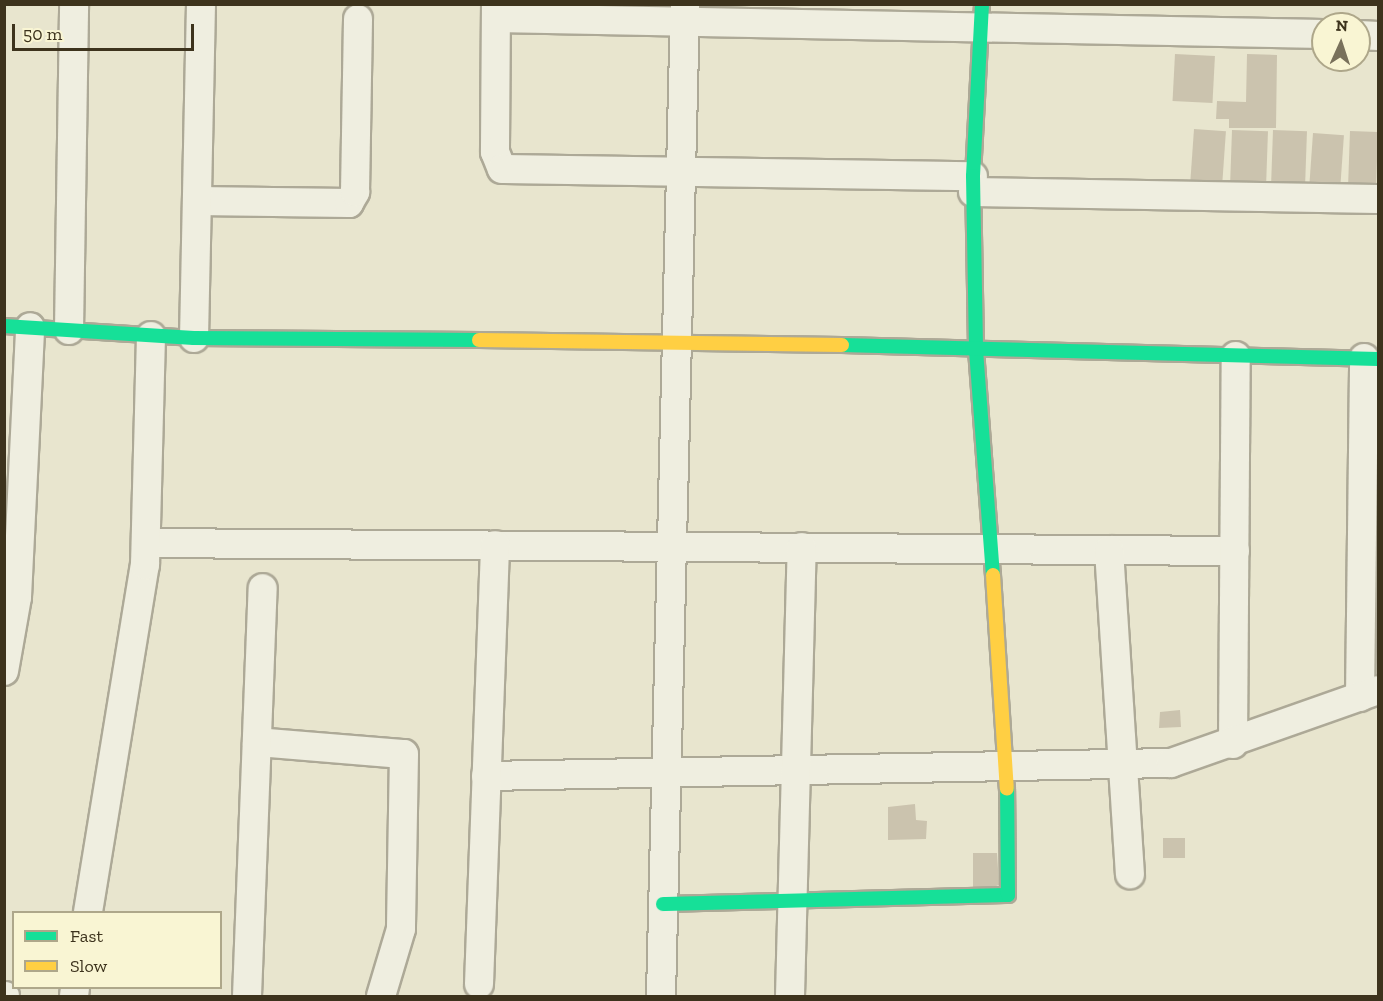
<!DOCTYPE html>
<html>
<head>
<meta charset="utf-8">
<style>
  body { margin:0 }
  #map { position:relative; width:1383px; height:1001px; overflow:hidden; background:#e8e5ce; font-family:"Zilla Slab",serif }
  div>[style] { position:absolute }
  .building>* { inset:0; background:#cbc3ae; transform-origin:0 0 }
  .roads { filter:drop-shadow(2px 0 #ada997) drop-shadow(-2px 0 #ada997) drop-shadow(0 2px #ada997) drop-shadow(0 -2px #ada997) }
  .street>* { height:28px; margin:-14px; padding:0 14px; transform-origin:14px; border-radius:14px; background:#efeee0 }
  .fast>* { height:14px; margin:-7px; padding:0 7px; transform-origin:7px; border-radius:7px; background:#16e098 }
  .slow>* { height:14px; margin:-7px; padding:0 7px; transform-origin:7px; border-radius:7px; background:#ffcf43 }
  span { translate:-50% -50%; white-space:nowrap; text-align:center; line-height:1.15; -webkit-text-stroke:5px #f9f5d3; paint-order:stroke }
  .frame { position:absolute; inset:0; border:6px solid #3d331d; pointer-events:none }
  .legend { position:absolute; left:12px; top:911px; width:210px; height:78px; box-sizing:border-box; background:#f9f5d3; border:2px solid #aea78a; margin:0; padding:8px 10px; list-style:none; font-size:18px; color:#3d331d }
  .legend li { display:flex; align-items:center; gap:12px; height:30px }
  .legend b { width:30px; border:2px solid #aea78a }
  .north { position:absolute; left:1311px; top:12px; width:60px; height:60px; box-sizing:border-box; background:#f9f5d3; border:2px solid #aea78a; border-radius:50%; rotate:3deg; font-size:16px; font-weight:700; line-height:24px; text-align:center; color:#3d331d }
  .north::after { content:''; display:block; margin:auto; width:21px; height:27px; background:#79715b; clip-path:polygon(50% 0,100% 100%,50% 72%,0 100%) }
  .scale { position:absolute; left:12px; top:24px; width:182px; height:27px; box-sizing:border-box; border:3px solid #3d331d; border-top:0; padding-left:8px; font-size:18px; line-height:21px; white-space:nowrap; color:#3d331d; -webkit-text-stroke:4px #f9f5d3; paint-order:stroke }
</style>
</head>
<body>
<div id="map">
  <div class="building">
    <div style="left:1175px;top:54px;width:40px;height:47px;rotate:3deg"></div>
    <div style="clip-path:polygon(1247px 54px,1277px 55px,1276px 128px,1229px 128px,1229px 119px,1216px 119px,1217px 101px,1246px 102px)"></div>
    <div style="left:1194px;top:129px;width:32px;height:59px;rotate:4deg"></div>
    <div style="left:1232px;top:130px;width:36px;height:62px;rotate:2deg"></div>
    <div style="left:1273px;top:130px;width:34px;height:61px;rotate:2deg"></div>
    <div style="left:1350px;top:131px;width:28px;height:63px;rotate:2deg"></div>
    <div style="left:1313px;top:133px;width:31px;height:59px;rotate:4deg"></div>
    <div style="left:1365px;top:629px;width:13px;height:23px"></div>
    <div style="clip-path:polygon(1180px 710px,1181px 727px,1159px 728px,1160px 712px)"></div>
    <div style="clip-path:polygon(915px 804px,916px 820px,927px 821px,926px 839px,888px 840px,888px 807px)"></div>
    <div style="left:1163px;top:838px;width:22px;height:20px"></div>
    <div style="clip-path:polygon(973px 853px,997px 853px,999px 885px,973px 894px)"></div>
  </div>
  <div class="roads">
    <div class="street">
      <div style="left:496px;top:4px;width:148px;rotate:90.4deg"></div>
      <div style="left:495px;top:152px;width:18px;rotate:68deg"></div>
      <div style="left:502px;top:169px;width:471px;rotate:0.9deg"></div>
      <div style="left:496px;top:18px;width:827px;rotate:1.11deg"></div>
      <div style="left:1359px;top:35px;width:19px;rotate:3deg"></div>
      <div style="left:973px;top:192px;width:405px;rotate:1deg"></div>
      <div style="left:197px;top:201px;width:152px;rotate:0.8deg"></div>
      <div style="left:349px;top:203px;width:13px;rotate:-61deg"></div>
      <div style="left:355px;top:192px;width:173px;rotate:-89deg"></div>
      <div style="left:69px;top:330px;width:326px;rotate:-89.1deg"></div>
      <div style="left:194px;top:338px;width:334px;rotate:-88.8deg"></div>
      <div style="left:146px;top:543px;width:1089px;rotate:0.42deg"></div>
      <div style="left:1109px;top:550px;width:325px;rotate:86.3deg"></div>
      <div style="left:4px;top:671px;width:75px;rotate:-80deg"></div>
      <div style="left:17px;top:597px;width:270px;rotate:-87.2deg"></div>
      <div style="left:1360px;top:697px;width:339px;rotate:-89.3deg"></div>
      <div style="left:257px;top:742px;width:147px;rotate:4.7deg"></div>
      <div style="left:404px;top:754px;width:175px;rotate:91deg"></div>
      <div style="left:401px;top:929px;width:70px;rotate:106.6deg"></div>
      <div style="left:1233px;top:744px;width:388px;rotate:-89.6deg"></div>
      <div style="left:486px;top:776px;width:685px;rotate:-1.09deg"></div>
      <div style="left:1171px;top:763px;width:219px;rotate:-19.4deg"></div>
      <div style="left:88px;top:912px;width:352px;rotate:-80.7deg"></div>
      <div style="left:145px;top:565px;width:229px;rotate:-88.5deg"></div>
      <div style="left:479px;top:984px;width:439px;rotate:-87.9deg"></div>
      <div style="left:4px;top:996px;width:1px"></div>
      <div style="left:74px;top:996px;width:8px;rotate:-83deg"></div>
      <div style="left:247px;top:996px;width:408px;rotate:-87.8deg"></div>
      <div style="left:661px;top:996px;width:992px;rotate:-88.61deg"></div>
      <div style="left:790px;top:996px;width:449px;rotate:-88.5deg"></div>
    </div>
    <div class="fast">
      <div style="left:982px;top:4px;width:172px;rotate:93deg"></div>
      <div style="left:973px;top:176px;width:174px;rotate:89deg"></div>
      <div style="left:976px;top:350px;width:226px;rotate:85.7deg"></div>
      <div style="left:4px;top:326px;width:190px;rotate:3.6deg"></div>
      <div style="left:194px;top:338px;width:285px;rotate:0.4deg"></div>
      <div style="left:842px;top:345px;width:536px;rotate:1.5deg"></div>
      <div style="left:663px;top:904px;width:345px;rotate:-1.5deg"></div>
      <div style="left:1008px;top:895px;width:106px;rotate:-90.5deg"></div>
    </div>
    <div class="slow">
      <div style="left:479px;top:340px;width:363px;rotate:0.8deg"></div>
      <div style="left:993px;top:575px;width:214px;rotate:86.3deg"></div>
    </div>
  </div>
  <div class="frame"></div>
  <ul class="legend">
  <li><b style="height:8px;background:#16e098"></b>Fast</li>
  <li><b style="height:8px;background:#ffcf43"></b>Slow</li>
  </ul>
  <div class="north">N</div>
  <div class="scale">50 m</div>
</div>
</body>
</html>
